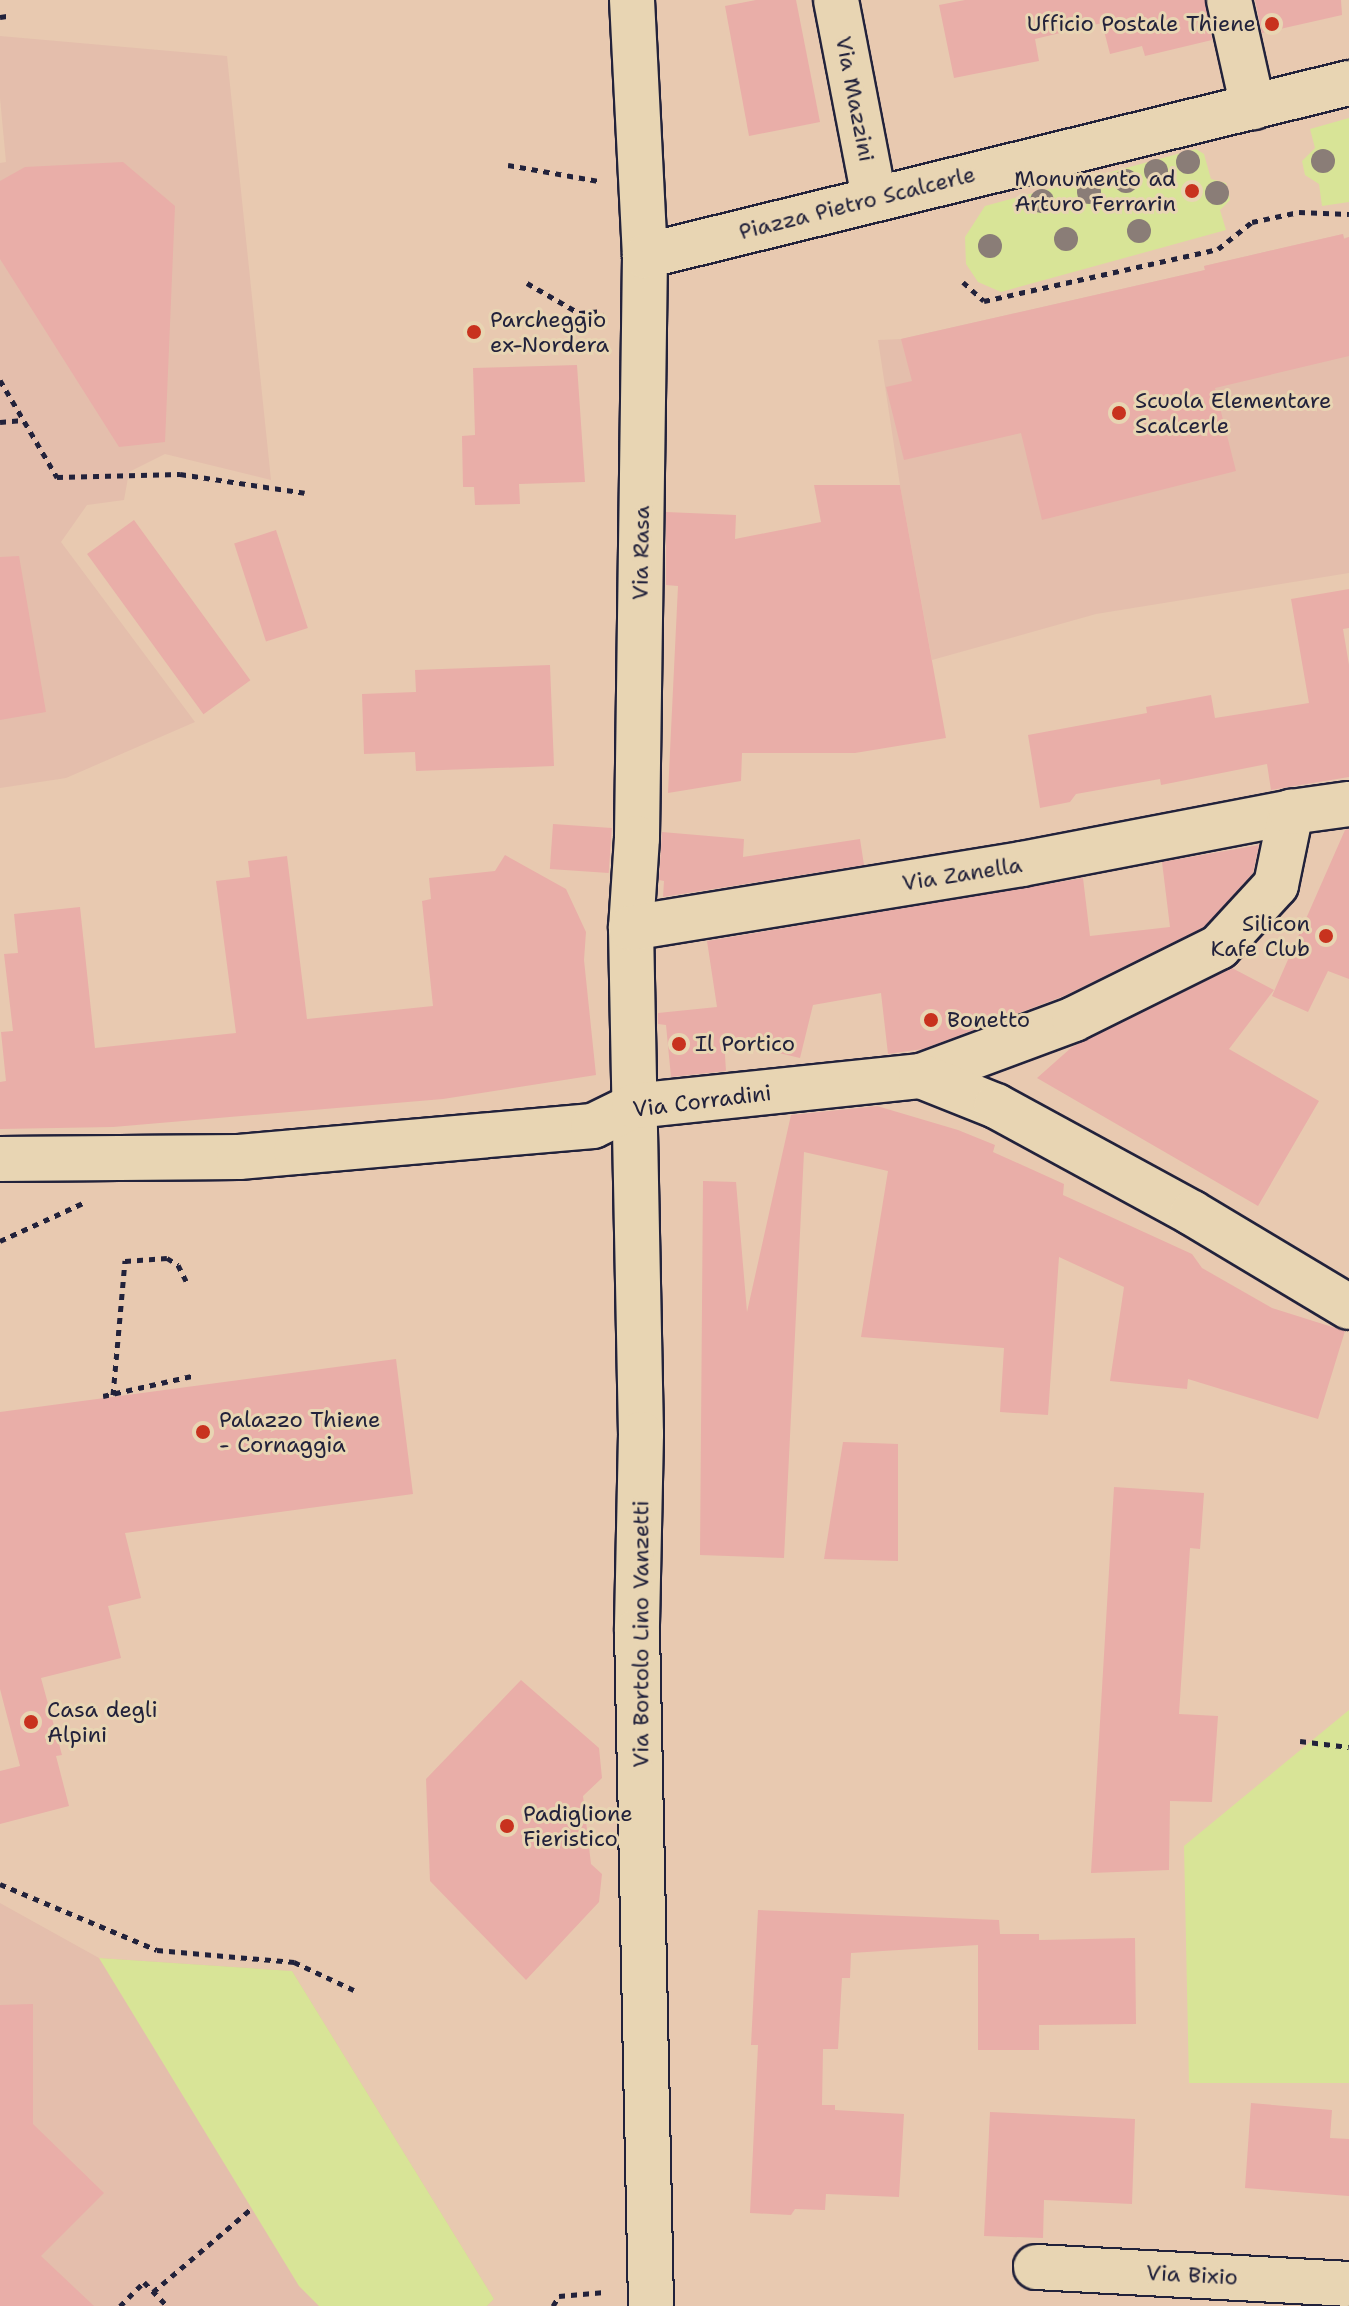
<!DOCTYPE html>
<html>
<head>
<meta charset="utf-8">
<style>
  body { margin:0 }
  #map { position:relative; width:1349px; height:2306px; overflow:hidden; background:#e8c9b0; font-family:"Shantell Sans",sans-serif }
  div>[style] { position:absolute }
  .built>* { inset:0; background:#e4beac }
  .green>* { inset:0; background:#d8e497 }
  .building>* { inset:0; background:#e9aea8; transform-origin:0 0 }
  .path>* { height:5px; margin-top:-2.5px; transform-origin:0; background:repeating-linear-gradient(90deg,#22223b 0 6px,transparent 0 12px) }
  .roads { filter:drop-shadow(2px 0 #22223b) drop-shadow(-2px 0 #22223b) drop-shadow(0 2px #22223b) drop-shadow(0 -2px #22223b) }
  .minor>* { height:44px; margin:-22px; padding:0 22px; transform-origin:22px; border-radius:22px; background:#e8d5b3 }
  .trees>* { width:24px; height:24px; margin:-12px; border-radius:50%; background:#8a7d77 }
  .dots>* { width:22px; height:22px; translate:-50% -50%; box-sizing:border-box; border:4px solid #e8d5b3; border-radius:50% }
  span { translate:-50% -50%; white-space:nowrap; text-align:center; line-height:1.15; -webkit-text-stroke:6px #e8d5b3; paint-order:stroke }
  .poi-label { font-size:22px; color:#22223b }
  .right { translate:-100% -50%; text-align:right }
  .left { translate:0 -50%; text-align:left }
  .street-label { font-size:22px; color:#22223b }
</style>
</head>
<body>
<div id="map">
  <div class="built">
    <div style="clip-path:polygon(0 36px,227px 56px,271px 480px,165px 454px,129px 472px,124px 500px,87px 505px,61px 542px,195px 722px,66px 778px,0 788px,0 163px,6px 162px,0 98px)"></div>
    <div style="clip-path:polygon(1343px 234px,1344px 238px,1349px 237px,1349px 573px,1096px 614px,932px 660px,900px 485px,878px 340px,901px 339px,1205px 270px,1204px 266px)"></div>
    <div style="clip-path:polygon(0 1903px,99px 1958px,292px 1971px,494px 2299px,487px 2306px,0 2306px)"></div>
  </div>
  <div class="green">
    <div style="clip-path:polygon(1349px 118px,1349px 202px,1322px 206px,1319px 184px,1305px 175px,1302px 161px,1315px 148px,1310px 129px)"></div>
    <div style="clip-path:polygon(1196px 149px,1204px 154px,1211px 179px,1226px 183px,1230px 200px,1220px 210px,1226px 230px,1001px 292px,978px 282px,966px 264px,965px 237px,985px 206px)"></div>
    <div style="clip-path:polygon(1349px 1710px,1349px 2083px,1189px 2083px,1184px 1846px)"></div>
    <div style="clip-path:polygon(99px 1958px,292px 1971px,494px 2299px,487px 2306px,319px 2306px,299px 2286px)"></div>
  </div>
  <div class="building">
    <div style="clip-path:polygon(756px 0,796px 0,820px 122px,749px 136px,725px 6px)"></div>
    <div style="clip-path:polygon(965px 0,1205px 0,1212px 40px,1145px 56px,1142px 46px,1110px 54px,1102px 23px,1035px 39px,1039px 61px,954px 78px,939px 5px)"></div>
    <div style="clip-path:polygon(1255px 0,1341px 0,1342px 15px,1262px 33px)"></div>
    <div style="clip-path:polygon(123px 162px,175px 206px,165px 442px,119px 447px,0 259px,0 181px,25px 167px)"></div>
    <div style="clip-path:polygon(1343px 234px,1344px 239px,1349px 237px,1349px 356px,1215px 388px,1236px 471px,1042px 520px,1021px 433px,904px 460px,886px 387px,912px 381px,901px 339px,1205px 270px,1204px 266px)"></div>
    <div style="clip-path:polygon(577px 365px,585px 482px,519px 484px,520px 504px,475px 505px,474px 487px,463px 487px,462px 436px,475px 435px,473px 368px)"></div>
    <div style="clip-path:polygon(814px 485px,900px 485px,946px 738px,855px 753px,742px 753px,741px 781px,668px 793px,678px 586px,666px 585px,666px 512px,736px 515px,735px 539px,821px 522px)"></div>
    <div style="left:134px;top:520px;width:198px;height:58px;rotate:54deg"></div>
    <div style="left:276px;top:530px;width:103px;height:44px;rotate:72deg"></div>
    <div style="clip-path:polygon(19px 556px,46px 712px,0 720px,0 557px)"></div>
    <div style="clip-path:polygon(1349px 589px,1349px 628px,1343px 629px,1349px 665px,1349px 777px,1271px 790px,1267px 764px,1161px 785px,1160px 779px,1076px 794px,1070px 802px,1040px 808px,1028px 735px,1147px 713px,1146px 707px,1211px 695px,1215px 718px,1309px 703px,1291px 599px)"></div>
    <div style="clip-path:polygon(550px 665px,554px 766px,416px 771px,415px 752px,364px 754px,362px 694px,416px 692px,415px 670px)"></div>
    <div style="left:553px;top:824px;width:59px;height:45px;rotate:4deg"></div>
    <div style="clip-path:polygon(1349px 829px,1349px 979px,1328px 971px,1308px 1012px,1272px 996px,1345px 830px)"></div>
    <div style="clip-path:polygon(662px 832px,744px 839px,743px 857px,860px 839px,864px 865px,663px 897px,664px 881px,659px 880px)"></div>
    <div style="clip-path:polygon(1259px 845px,1253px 873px,1204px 927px,1064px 996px,923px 1049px,888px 1054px,881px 993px,813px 1005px,800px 1058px,724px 1040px,726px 1071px,671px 1077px,666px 1025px,658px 1024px,658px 1013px,717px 1007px,707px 941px,1083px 878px,1090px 936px,1170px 927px,1162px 862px)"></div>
    <div style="clip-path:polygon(505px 855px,566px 889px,586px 932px,584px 960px,596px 1075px,443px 1099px,113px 1127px,0 1129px,0 1082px,6px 1081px,1px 1032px,13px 1031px,4px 954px,18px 953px,14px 914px,80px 907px,95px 1048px,236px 1033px,216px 881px,250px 877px,248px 861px,287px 856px,307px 1019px,433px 1006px,422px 901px,431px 899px,429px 878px,495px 871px)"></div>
    <div style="clip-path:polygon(1232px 968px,1274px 990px,1229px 1049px,1319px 1101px,1258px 1206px,1037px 1078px,1072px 1047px)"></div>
    <div style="clip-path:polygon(877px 1106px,958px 1130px,995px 1145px,993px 1152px,1064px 1184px,1063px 1195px,1192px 1254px,1202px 1268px,1272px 1308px,1345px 1331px,1318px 1419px,1188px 1379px,1187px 1389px,1110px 1381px,1124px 1287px,1059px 1257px,1048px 1415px,1000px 1412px,1004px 1348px,861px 1337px,888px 1171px,804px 1152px,784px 1558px,700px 1555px,703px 1181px,736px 1182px,747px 1312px,791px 1115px)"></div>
    <div style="clip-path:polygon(396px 1359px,413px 1494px,125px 1533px,141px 1598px,108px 1606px,121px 1658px,41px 1678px,62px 1755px,56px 1756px,69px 1806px,0 1824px,0 1771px,20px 1766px,0 1689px,0 1412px)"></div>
    <div style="clip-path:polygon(843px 1442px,898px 1444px,898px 1561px,824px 1559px)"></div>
    <div style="clip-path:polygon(1114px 1487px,1204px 1493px,1200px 1549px,1190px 1548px,1179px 1714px,1218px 1716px,1212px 1802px,1170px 1801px,1169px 1870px,1091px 1873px)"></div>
    <div style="clip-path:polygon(521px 1680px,599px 1748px,602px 1778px,583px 1796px,591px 1864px,602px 1874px,599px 1902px,526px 1980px,430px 1881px,426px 1779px)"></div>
    <div style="clip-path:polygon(758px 1910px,999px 1920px,1000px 1934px,1039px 1934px,1039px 1940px,1135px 1938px,1136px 2024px,1039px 2025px,1039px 2050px,978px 2050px,978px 1945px,851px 1953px,850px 1978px,842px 1978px,838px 2049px,823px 2049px,822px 2105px,835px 2105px,835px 2110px,904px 2114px,899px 2197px,826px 2194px,825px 2210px,795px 2209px,791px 2215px,750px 2213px,758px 2045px,751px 2045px)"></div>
    <div style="clip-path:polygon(33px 2004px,33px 2124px,104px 2193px,41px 2256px,94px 2306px,0 2306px,0 2005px)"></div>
    <div style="clip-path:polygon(1251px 2103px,1332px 2110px,1330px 2138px,1349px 2139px,1349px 2196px,1245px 2188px)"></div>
    <div style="clip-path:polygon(990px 2112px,1135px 2119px,1132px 2204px,1044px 2200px,1043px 2238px,984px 2236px)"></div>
  </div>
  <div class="path">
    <div style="left:0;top:17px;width:7px;rotate:-8deg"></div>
    <div style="left:508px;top:165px;width:92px;rotate:10deg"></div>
    <div style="left:963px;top:282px;width:28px;rotate:42deg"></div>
    <div style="left:984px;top:301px;width:240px;rotate:-12.5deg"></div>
    <div style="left:1218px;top:249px;width:43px;rotate:-38.5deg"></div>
    <div style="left:1252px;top:222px;width:48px;rotate:-12deg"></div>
    <div style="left:1299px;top:212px;width:50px;rotate:2.3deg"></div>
    <div style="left:527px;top:283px;width:60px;rotate:30deg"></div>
    <div style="left:579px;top:313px;width:24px;rotate:-5deg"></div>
    <div style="left:0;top:380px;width:113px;rotate:59.6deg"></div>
    <div style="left:57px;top:477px;width:123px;rotate:-1.4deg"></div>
    <div style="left:180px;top:474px;width:126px;rotate:8.6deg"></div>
    <div style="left:0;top:422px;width:23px;rotate:-5deg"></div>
    <div style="left:0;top:1241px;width:91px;rotate:-24.6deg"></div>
    <div style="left:113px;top:1395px;width:135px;rotate:-84.9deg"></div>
    <div style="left:125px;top:1261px;width:42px;rotate:-4.1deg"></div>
    <div style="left:167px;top:1258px;width:13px;rotate:32deg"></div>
    <div style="left:178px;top:1265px;width:18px;rotate:63deg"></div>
    <div style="left:103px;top:1396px;width:91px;rotate:-12.7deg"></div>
    <div style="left:1300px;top:1741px;width:49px;rotate:7deg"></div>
    <div style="left:0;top:1884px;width:170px;rotate:22.8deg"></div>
    <div style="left:157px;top:1950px;width:138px;rotate:5deg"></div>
    <div style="left:294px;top:1962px;width:66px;rotate:25deg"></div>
    <div style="left:153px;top:2292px;width:130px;rotate:-40.3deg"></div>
    <div style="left:120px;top:2306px;width:34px;rotate:-45deg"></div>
    <div style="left:144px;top:2282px;width:33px;rotate:46deg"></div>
    <div style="left:553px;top:2306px;width:12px;rotate:-59deg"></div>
    <div style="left:559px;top:2296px;width:46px;rotate:-5deg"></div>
  </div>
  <div class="roads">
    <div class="minor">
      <div style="left:632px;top:0;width:256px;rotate:87.1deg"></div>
      <div style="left:645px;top:256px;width:582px;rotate:90.79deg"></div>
      <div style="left:637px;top:838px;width:90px;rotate:93.8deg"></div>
      <div style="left:631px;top:928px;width:506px;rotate:88.87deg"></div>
      <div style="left:641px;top:1434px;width:197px;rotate:91.2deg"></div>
      <div style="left:637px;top:1631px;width:675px;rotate:88.81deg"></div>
      <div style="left:836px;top:0;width:202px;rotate:79.1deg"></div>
      <div style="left:1229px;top:0;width:110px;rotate:77.4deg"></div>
      <div style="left:645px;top:256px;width:725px;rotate:-13.81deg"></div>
      <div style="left:631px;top:928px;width:396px;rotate:-9.3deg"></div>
      <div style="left:1022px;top:864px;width:274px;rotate:-10.9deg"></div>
      <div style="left:921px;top:1076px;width:163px;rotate:-20.4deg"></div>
      <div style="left:1074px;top:1019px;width:162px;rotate:-26.4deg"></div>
      <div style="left:1219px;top:947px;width:84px;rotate:-47.4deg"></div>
      <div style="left:1276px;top:885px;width:75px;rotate:-78.4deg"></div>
      <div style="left:1291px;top:812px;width:59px;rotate:-7.9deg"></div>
      <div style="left:0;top:1159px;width:239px;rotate:-0.5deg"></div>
      <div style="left:239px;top:1157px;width:57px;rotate:-5deg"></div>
      <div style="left:296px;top:1152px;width:298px;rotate:-5deg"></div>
      <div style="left:593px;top:1126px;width:46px;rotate:-26deg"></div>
      <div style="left:634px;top:1106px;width:289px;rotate:-6deg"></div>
      <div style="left:921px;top:1076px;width:81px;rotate:21.8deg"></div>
      <div style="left:996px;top:1106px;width:223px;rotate:28.6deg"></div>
      <div style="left:1192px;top:1213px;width:183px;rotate:30.9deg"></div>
      <div style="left:1036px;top:2267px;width:313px;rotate:3.1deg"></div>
    </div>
  </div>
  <div class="trees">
    <div style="left:1323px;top:161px"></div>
    <div style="left:1188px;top:162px"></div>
    <div style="left:1156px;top:171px"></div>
    <div style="left:1126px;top:181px"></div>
    <div style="left:1089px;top:192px"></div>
    <div style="left:1217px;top:193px"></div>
    <div style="left:1042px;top:201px"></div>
    <div style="left:1139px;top:231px"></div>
    <div style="left:1066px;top:239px"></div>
    <div style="left:990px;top:246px"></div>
  </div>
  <div class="dots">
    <div style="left:1272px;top:24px;background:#c8321e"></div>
    <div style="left:1192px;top:191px;background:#c8321e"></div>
    <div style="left:474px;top:332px;background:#c8321e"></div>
    <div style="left:1119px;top:413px;background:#c8321e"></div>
    <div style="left:1326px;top:936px;background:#c8321e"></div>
    <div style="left:931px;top:1020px;background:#c8321e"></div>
    <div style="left:679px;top:1044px;background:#c8321e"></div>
    <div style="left:203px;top:1432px;background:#c8321e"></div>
    <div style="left:31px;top:1722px;background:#c8321e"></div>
    <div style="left:507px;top:1826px;background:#c8321e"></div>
  </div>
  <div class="poi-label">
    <span class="right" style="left:1256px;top:24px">Ufficio Postale Thiene</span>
    <span class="right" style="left:1176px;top:191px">Monumento ad<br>Arturo Ferrarin</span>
    <span class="left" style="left:490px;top:332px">Parcheggio<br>ex-Nordera</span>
    <span class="left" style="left:1135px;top:413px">Scuola Elementare<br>Scalcerle</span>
    <span class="right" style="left:1310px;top:936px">Silicon<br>Kafe Club</span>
    <span class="left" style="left:947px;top:1020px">Bonetto</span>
    <span class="left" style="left:695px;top:1044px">Il Portico</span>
    <span class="left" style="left:219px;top:1432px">Palazzo Thiene<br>- Cornaggia</span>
    <span class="left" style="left:47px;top:1722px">Casa degli<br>Alpini</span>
    <span class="left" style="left:523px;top:1826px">Padiglione<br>Fieristico</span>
  </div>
  <div class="street-label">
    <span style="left:855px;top:99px;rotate:79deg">Via Mazzini</span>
    <span style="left:857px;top:203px;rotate:-14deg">Piazza Pietro Scalcerle</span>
    <span style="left:641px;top:553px;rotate:-89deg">Via Rasa</span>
    <span style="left:962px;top:874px;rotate:-9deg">Via Zanella</span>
    <span style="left:702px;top:1101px;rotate:-7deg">Via Corradini</span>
    <span style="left:641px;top:1634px;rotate:-90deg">Via Bortolo Lino Vanzetti</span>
    <span style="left:1192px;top:2275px;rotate:3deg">Via Bixio</span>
  </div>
</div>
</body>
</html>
